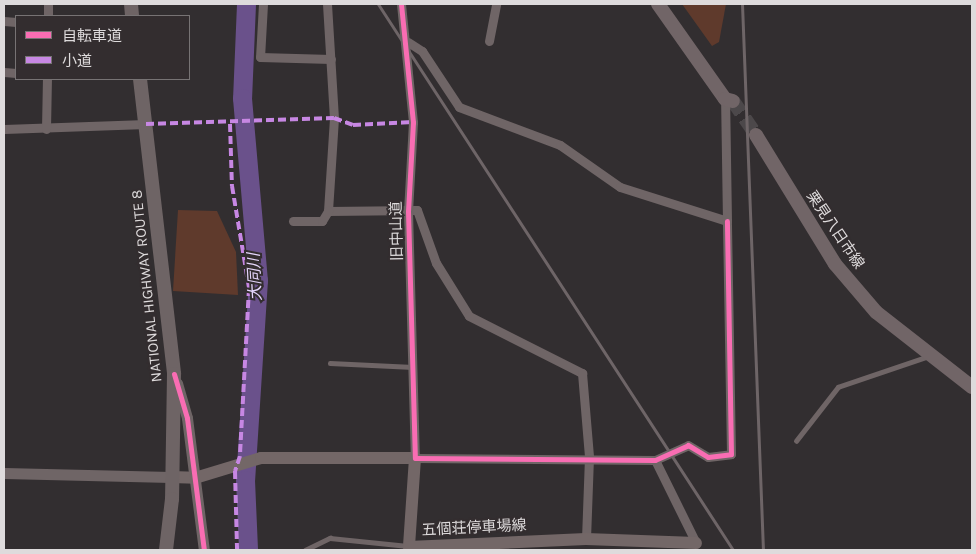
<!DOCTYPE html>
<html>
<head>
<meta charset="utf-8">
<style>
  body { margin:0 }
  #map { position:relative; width:976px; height:554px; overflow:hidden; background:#322e30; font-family:Karla,"Noto Sans JP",sans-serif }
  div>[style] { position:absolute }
  .green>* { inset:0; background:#5f3a2c }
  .river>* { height:19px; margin:-9.5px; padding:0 9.5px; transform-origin:9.5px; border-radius:9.5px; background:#6a518b }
  .primary-tunnel>* { height:14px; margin-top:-7px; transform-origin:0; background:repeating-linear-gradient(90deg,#4c484a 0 14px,transparent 0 21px) }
  .service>* { height:4.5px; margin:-2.25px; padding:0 2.25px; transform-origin:2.25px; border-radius:2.25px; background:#6f6566 }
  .minor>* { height:9px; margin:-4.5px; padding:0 4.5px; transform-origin:4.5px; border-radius:4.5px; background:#6f6566 }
  .tertiary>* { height:11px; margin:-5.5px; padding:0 5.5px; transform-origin:5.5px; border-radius:5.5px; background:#6f6566 }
  .secondary>* { height:12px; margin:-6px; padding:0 6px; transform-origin:6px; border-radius:6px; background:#736767 }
  .primary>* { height:14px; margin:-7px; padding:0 7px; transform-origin:7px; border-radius:7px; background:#716567 }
  .trunk>* { height:14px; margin:-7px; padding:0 7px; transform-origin:7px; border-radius:7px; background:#6e6465 }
  .rail>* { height:3px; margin:-1.5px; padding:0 1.5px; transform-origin:1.5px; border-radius:1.5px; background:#6e6567 }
  .quiet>* { height:4px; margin-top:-2px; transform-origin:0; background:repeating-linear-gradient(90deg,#c787e3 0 8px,transparent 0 12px) }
  .cycleway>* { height:5px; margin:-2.5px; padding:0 2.5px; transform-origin:2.5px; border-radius:2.5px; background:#f96db3 }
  span { translate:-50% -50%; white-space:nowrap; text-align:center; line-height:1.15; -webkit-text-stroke:4px #332d2f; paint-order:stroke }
  .street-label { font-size:15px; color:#dedbdc }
  .water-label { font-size:16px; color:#e5d6fb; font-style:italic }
  .frame { position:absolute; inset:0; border:5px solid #dedbdc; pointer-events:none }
  .legend { position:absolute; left:15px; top:15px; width:175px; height:65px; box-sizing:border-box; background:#332d2f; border:1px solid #777374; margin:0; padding:6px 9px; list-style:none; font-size:15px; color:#dedbdc }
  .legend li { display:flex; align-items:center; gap:10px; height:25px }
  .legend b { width:25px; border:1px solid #777374 }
</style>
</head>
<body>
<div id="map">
  <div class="green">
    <div style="clip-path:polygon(682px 4px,726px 4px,719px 42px,712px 46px)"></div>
    <div style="clip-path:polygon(178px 210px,217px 211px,236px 252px,238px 295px,173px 291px)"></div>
  </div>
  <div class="river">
    <div style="left:246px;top:4px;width:94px;rotate:92.4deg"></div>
    <div style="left:242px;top:98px;width:183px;rotate:85deg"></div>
    <div style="left:258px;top:280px;width:200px;rotate:93.7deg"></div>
    <div style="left:245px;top:480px;width:70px;rotate:87.5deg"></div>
  </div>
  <div class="primary-tunnel">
    <div style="left:733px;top:101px;width:41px;rotate:55.9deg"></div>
  </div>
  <div class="service">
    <div style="left:330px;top:363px;width:83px;rotate:2.8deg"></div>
    <div style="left:796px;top:441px;width:68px;rotate:-52.1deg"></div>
    <div style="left:838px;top:387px;width:96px;rotate:-18.8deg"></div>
    <div style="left:305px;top:550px;width:28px;rotate:-26deg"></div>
    <div style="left:330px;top:538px;width:78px;rotate:5.9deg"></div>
  </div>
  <div class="minor">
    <div style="left:48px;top:4px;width:12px;rotate:90deg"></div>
    <div style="left:263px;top:4px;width:53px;rotate:93.2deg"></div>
    <div style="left:260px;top:57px;width:71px;rotate:1.6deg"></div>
    <div style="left:327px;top:4px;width:114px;rotate:86.5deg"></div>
    <div style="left:334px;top:118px;width:93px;rotate:93.7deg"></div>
    <div style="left:328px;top:211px;width:89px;rotate:-0.6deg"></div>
    <div style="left:417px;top:210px;width:56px;rotate:70.3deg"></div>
    <div style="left:436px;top:263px;width:62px;rotate:58.1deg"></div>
    <div style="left:469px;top:316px;width:127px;rotate:26.8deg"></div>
    <div style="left:582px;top:373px;width:84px;rotate:85.2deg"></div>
    <div style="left:589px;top:457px;width:82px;rotate:92.1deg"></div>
    <div style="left:401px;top:4px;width:119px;rotate:84.2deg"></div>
    <div style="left:413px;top:122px;width:89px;rotate:93.2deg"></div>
    <div style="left:408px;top:211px;width:247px;rotate:88.4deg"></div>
    <div style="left:415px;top:458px;width:240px;rotate:0.5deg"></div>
    <div style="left:655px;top:460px;width:36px;rotate:-24deg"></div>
    <div style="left:688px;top:445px;width:23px;rotate:31deg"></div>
    <div style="left:708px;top:457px;width:23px;rotate:-7deg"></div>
    <div style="left:731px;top:454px;width:233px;rotate:-91deg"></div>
    <div style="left:4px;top:21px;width:12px;rotate:5deg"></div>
    <div style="left:489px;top:41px;width:38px;rotate:-79deg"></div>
    <div style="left:408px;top:42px;width:17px;rotate:33deg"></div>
    <div style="left:422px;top:51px;width:67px;rotate:56.5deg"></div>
    <div style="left:459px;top:107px;width:108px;rotate:20.6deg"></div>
    <div style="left:560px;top:145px;width:73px;rotate:35deg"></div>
    <div style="left:620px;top:187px;width:112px;rotate:17.6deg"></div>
    <div style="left:727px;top:221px;width:122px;rotate:-90.9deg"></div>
    <div style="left:4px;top:72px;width:12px;rotate:5deg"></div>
    <div style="left:4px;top:129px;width:142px;rotate:-2deg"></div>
    <div style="left:46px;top:129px;width:50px;rotate:-88.9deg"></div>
    <div style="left:293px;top:221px;width:29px"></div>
    <div style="left:322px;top:221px;width:12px;rotate:-59deg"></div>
    <div style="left:655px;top:460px;width:93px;rotate:63.7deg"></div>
  </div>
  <div class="tertiary">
    <div style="left:177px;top:383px;width:36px;rotate:74deg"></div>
    <div style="left:187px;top:418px;width:133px;rotate:82.7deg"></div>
    <div style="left:4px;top:473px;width:167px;rotate:1.4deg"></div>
  </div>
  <div class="secondary">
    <div style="left:171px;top:477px;width:24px;rotate:2deg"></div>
    <div style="left:195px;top:478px;width:69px;rotate:-16.9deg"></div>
    <div style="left:261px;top:458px;width:154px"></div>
    <div style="left:415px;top:458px;width:89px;rotate:93.9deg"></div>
    <div style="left:409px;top:547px;width:177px;rotate:-2.6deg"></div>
    <div style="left:586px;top:539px;width:110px;rotate:2.1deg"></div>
  </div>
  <div class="primary">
    <div style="left:658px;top:4px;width:116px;rotate:54.8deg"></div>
    <div style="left:725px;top:99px;width:8px;rotate:14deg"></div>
    <div style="left:756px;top:135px;width:151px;rotate:58.5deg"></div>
    <div style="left:835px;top:264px;width:63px;rotate:49.5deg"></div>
    <div style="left:876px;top:312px;width:122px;rotate:38deg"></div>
  </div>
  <div class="trunk">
    <div style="left:131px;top:4px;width:12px;rotate:85deg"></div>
    <div style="left:140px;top:79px;width:297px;rotate:83.4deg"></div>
    <div style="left:174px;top:374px;width:125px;rotate:90.9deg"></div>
    <div style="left:172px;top:499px;width:51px;rotate:96.7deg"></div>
  </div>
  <div class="rail">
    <div style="left:378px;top:4px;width:651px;rotate:56.97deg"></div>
    <div style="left:742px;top:4px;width:546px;rotate:87.8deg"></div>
  </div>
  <div class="quiet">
    <div style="left:146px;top:124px;width:188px;rotate:-1.8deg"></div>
    <div style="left:334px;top:118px;width:20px;rotate:20deg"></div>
    <div style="left:353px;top:125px;width:60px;rotate:-2.9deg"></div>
    <div style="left:230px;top:124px;width:62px;rotate:88.2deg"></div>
    <div style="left:232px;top:186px;width:103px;rotate:80.5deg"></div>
    <div style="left:249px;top:288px;width:168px;rotate:93.1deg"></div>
    <div style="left:240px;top:456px;width:16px;rotate:108deg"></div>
    <div style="left:235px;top:471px;width:79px;rotate:88.5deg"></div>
  </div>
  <div class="cycleway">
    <div style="left:401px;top:4px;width:119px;rotate:84.2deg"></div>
    <div style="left:413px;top:122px;width:89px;rotate:93.2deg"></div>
    <div style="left:408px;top:211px;width:247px;rotate:88.4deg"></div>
    <div style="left:415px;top:458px;width:240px;rotate:0.5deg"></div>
    <div style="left:655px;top:460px;width:36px;rotate:-24deg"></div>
    <div style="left:688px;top:445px;width:23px;rotate:31deg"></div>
    <div style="left:708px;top:457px;width:23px;rotate:-7deg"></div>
    <div style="left:731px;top:454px;width:233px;rotate:-91deg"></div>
    <div style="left:174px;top:374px;width:46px;rotate:73.5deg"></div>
    <div style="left:187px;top:418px;width:133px;rotate:82.7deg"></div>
  </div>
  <div class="street-label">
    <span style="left:835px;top:230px;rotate:56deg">栗見八日市線</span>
    <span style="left:397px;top:231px;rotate:-91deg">旧中山道</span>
    <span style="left:147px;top:286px;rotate:-96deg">NATIONAL HIGHWAY ROUTE 8</span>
    <span style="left:474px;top:528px;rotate:-3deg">五個荘停車場線</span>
  </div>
  <div class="water-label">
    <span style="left:255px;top:277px;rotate:-93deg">大同川</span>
  </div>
  <div class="frame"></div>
  <ul class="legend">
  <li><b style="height:6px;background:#f96db3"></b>自転車道</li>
  <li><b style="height:6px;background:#c787e3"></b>小道</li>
  </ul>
</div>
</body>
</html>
